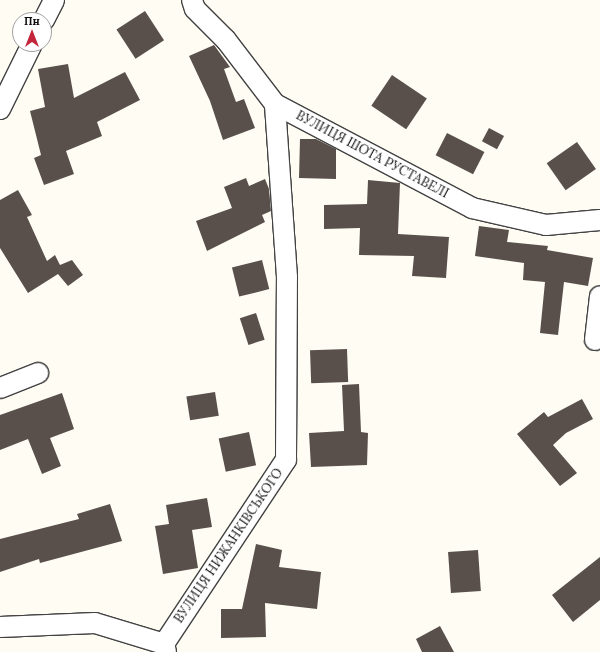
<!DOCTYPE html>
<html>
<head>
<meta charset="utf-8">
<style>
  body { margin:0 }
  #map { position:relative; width:600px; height:652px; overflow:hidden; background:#fffcf3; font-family:Lora,serif }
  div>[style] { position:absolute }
  .building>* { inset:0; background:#59504c; transform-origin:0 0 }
  .roads { filter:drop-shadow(1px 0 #434343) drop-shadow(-1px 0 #434343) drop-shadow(0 1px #434343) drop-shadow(0 -1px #434343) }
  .minor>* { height:20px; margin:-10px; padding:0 10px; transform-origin:10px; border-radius:10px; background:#fff }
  span { translate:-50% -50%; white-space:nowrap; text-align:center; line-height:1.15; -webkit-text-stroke:4px #fff; paint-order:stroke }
  .street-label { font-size:13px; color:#101010 }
  .north { position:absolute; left:12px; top:12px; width:40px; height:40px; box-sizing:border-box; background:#fff; border:1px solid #9f9f9f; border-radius:50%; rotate:0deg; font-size:11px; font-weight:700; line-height:16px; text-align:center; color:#101010 }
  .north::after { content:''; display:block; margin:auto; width:14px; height:18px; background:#c3263a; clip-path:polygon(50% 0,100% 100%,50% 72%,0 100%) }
</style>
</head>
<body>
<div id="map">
  <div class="building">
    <div style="left:145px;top:11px;width:35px;height:34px;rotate:57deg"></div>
    <div style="clip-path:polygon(214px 45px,230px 67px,224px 69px,236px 102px,244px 99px,255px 128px,223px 140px,210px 101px,189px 56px)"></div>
    <div style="clip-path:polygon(68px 64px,74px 98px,125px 72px,140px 100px,97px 122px,102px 136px,66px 151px,74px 174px,44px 185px,34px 158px,41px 155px,30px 111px,45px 107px,38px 69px)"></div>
    <div style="left:392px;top:75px;width:42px;height:37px;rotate:34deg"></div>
    <div style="left:489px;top:128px;width:17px;height:15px;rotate:28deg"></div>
    <div style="left:447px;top:133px;width:42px;height:25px;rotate:27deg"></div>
    <div style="clip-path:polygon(300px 139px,316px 139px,336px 149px,336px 179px,299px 178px)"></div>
    <div style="left:577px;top:142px;width:33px;height:37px;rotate:55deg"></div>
    <div style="clip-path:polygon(246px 178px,249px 186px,265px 179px,269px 189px,271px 211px,262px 215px,265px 222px,207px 251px,196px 221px,232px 208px,224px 187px)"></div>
    <div style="clip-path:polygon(368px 180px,400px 183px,398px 234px,449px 237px,446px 278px,412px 276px,414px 256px,359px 255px,360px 228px,324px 229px,324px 205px,367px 204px)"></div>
    <div style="clip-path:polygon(18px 190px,32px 215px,27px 217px,47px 261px,55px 255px,60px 265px,72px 260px,83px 275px,68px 286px,58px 274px,28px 293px,0 248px,0 200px)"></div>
    <div style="clip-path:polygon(479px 226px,509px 230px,507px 242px,548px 246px,547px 250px,593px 258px,588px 286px,564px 282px,558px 335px,540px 333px,545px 282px,523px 280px,524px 263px,475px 256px)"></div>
    <div style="left:262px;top:260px;width:30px;height:31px;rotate:76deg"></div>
    <div style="left:256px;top:313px;width:28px;height:17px;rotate:72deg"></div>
    <div style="left:347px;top:349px;width:33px;height:37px;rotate:88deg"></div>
    <div style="clip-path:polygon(359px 384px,361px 432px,368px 433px,367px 465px,311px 467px,309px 433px,344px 431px,342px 385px)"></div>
    <div style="left:215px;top:392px;width:24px;height:29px;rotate:81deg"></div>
    <div style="clip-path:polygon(62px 393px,74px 429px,50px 438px,61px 466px,42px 474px,28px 439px,0 450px,0 415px)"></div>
    <div style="clip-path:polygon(582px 399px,593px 419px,566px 433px,553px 445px,577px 473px,560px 486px,517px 434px,544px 412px,548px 417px)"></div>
    <div style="left:249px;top:432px;width:34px;height:31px;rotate:78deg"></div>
    <div style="clip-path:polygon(207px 498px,212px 527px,192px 530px,198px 568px,163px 574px,155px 526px,169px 524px,166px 505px)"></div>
    <div style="clip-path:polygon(110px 504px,122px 541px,40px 563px,39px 559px,0 572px,0 539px,79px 519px,77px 514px)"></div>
    <div style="clip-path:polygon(256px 544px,282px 550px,279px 567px,321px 572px,317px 609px,265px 603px,266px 637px,221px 638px,221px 609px,242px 609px)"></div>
    <div style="left:478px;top:550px;width:41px;height:30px;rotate:86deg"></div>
    <div style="clip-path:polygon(600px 557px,600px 600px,573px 622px,552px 595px)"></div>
    <div style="clip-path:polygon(440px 626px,454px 652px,422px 652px,416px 639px)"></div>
  </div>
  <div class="roads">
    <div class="minor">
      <div style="left:192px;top:0;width:9px;rotate:72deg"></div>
      <div style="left:195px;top:9px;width:44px;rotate:45deg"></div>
      <div style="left:226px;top:40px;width:81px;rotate:52.6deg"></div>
      <div style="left:275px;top:104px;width:223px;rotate:27.8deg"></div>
      <div style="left:472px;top:208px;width:76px;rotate:12.9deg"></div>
      <div style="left:546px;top:225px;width:54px;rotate:-5.3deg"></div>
      <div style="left:44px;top:20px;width:22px;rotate:-63deg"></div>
      <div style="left:0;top:109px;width:72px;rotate:-63.8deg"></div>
      <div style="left:595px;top:340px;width:44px;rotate:-83.5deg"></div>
      <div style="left:0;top:388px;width:41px;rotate:-21.5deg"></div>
      <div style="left:0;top:627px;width:95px;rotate:-2.4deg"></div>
      <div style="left:95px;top:623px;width:72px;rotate:16.9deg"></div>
      <div style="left:166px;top:652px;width:8px;rotate:-104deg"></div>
      <div style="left:164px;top:644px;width:221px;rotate:-56.5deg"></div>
      <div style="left:286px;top:460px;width:183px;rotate:-89.7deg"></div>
      <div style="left:287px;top:277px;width:173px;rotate:-94deg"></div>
    </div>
  </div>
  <div class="street-label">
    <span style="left:372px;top:155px;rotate:28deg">ВУЛИЦЯ ШОТА РУСТАВЕЛІ</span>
    <span style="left:229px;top:546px;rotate:-56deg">ВУЛИЦЯ НИЖАНКІВСЬКОГО</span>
  </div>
  <div class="north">Пн</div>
</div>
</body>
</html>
